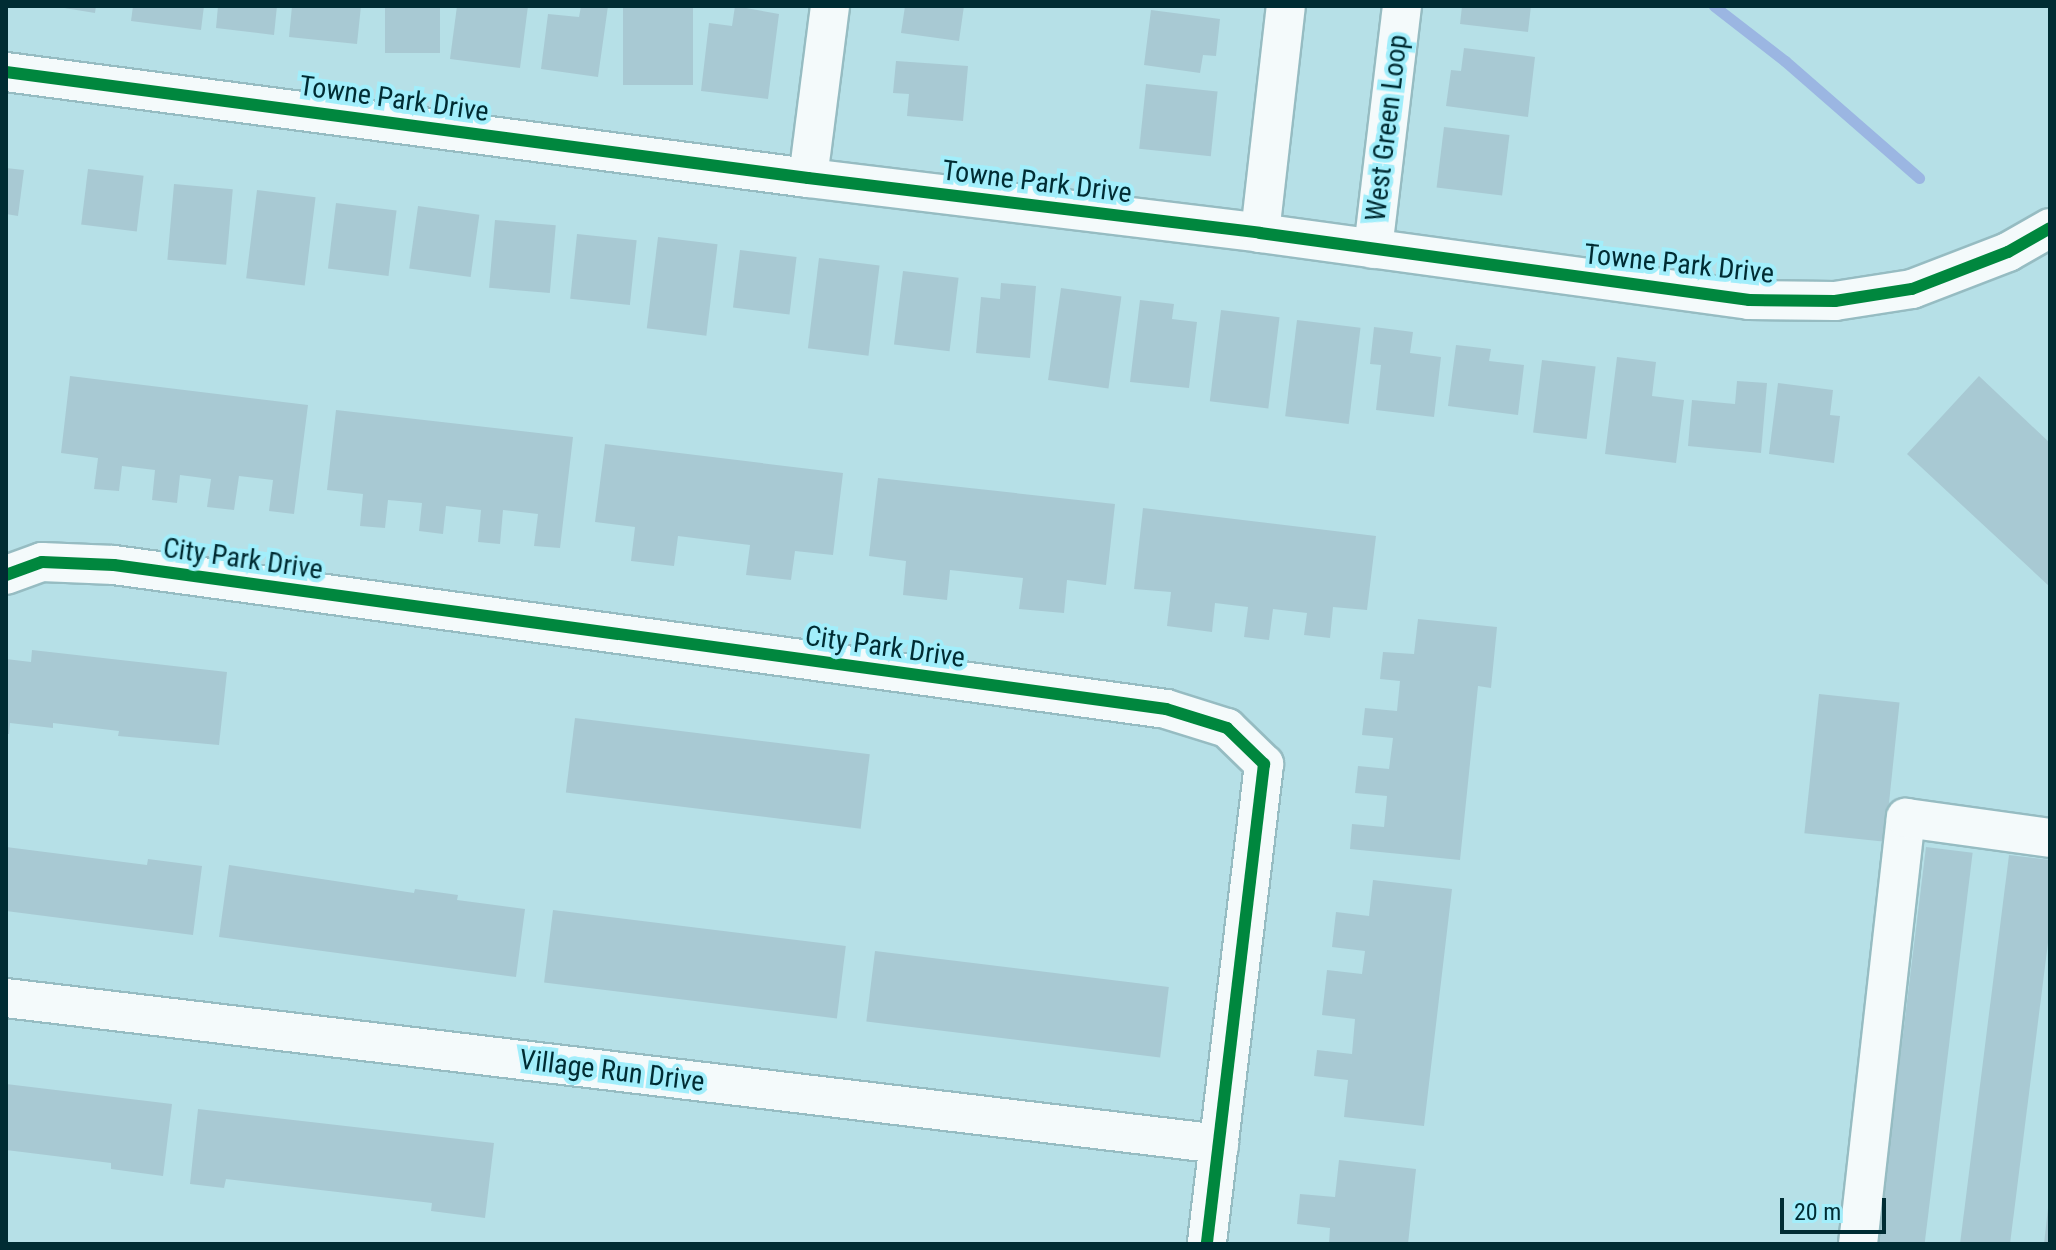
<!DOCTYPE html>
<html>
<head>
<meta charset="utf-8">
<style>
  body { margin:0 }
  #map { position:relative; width:2056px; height:1250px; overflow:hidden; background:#b6e0e7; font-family:"Roboto Condensed",sans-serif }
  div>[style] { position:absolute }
  .stream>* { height:11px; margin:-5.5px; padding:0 5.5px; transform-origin:5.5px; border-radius:5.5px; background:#9bb6e2 }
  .building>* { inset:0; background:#a8c9d3; transform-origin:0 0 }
  .roads { filter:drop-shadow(2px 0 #96bcc2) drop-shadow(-2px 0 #96bcc2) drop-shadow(0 2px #96bcc2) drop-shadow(0 -2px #96bcc2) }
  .minor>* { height:38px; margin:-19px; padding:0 19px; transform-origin:19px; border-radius:19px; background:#f4fafb }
  .cycleway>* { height:12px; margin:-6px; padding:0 6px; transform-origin:6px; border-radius:6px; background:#00873e }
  span { translate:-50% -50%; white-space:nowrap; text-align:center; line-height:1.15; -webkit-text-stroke:8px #a2eefb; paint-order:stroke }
  .street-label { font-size:28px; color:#002c33 }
  .frame { position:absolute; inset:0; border:8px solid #002c33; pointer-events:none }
  .scale { position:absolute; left:1780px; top:1198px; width:106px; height:36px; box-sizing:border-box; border:4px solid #002c33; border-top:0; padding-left:10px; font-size:24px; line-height:28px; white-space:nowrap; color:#002c33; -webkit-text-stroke:6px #a2eefb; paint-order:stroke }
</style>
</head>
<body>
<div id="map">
  <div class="stream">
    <div style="left:1714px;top:6px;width:90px;rotate:37.8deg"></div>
    <div style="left:1785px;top:61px;width:178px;rotate:41.1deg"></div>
  </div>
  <div class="building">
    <div style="clip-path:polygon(52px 6px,96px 6px,95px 13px)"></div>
    <div style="clip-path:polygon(133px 6px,204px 6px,201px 30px,131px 21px)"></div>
    <div style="clip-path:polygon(218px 6px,277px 6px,274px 35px,216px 28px)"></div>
    <div style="clip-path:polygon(292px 6px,361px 6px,357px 44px,289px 37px)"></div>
    <div style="left:385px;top:6px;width:55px;height:47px"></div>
    <div style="clip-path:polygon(457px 6px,528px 6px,520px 68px,450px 59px)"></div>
    <div style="clip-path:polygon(581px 6px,608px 6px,598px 77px,541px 69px,548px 14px,579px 17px)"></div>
    <div style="left:623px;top:6px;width:70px;height:79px"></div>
    <div style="clip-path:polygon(735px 6px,779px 14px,768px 99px,701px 91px,709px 23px,732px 26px)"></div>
    <div style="clip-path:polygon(905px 6px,964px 6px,959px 41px,901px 33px)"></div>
    <div style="clip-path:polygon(1462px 6px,1531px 6px,1528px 32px,1460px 24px)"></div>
    <div style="clip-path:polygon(1151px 10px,1220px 19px,1216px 56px,1203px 55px,1200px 73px,1144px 65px)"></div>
    <div style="clip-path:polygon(1464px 48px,1535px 57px,1528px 117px,1446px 106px,1451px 70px,1461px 71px)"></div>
    <div style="clip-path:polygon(896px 61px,968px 66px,963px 121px,907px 116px,909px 94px,893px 93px)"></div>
    <div style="left:1146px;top:84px;width:72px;height:65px;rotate:6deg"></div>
    <div style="left:1444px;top:127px;width:66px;height:61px;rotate:7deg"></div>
    <div style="clip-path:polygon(6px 168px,24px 170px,18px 216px,6px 214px)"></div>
    <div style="left:88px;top:169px;width:56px;height:56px;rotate:7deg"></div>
    <div style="left:174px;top:184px;width:59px;height:76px;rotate:5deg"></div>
    <div style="left:257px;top:190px;width:59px;height:89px;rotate:7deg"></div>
    <div style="left:336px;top:203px;width:61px;height:66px;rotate:7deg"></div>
    <div style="left:418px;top:206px;width:62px;height:63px;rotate:8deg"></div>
    <div style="left:495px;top:220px;width:61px;height:68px;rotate:5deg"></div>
    <div style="left:577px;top:234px;width:60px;height:65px;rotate:6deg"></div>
    <div style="left:658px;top:237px;width:60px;height:92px;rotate:7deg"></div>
    <div style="left:740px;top:250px;width:57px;height:58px;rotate:7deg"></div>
    <div style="left:819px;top:258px;width:61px;height:91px;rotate:7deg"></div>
    <div style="left:903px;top:271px;width:56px;height:74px;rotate:7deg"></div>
    <div style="clip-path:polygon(1001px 283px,1036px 286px,1030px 358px,976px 353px,981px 297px,1000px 299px)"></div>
    <div style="left:1061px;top:288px;width:61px;height:93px;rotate:8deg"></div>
    <div style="clip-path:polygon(1140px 300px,1174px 304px,1172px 319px,1197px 322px,1189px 388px,1130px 382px)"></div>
    <div style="left:1221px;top:310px;width:59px;height:92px;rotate:7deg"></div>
    <div style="left:1297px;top:320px;width:64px;height:97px;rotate:7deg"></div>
    <div style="clip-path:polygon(1374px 327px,1413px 332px,1410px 353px,1441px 357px,1434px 417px,1376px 410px,1381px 365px,1370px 364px)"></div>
    <div style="clip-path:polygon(1456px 345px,1491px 349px,1489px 361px,1524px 365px,1518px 415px,1448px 406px)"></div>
    <div style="clip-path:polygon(1617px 357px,1656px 362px,1652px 396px,1684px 400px,1676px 463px,1605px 454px)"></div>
    <div style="left:1542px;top:360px;width:54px;height:73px;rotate:7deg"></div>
    <div style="clip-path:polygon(70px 376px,308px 405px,294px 514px,269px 511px,273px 480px,239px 476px,234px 510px,207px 507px,211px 479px,180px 475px,177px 503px,152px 500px,155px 470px,122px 466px,119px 491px,94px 489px,98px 458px,61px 453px)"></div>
    <div style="clip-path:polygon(1979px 376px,2050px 443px,2050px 587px,1907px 454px)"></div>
    <div style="clip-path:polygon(1737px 381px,1767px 383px,1761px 453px,1688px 446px,1692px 400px,1735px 404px)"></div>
    <div style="clip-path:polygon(1778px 383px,1833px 390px,1830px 415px,1840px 416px,1834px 463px,1769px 454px)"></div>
    <div style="clip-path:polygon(336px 410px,573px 437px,560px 548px,534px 546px,538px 514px,503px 510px,500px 544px,478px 542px,481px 510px,446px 506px,443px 534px,419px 531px,422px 503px,388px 500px,385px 528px,360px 526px,363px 494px,327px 490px)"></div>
    <div style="clip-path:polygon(605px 444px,843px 473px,833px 555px,795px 551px,791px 580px,746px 575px,750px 545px,678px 536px,674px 566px,631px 561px,635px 527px,595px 522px)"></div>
    <div style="clip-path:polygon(878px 478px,1115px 504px,1106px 585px,1067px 580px,1064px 613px,1019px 609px,1023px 578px,950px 570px,947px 600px,903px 595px,906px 561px,869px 556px)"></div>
    <div style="clip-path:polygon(1143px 508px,1376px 536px,1367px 610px,1333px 607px,1330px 638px,1304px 635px,1307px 613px,1273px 609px,1269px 640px,1244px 637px,1248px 607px,1215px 603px,1212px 632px,1167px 626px,1171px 592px,1134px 589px)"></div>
    <div style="clip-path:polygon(1418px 619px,1497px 627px,1491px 688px,1478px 686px,1460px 860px,1350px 849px,1352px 824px,1384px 827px,1387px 796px,1355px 793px,1358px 766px,1389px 769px,1393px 738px,1362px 735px,1365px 708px,1397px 711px,1400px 681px,1380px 679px,1383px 652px,1414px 654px)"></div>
    <div style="clip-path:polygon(32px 650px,227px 672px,219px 745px,118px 736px,119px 731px,53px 723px,53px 728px,10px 723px,9px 734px,6px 734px,6px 659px,31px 662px)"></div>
    <div style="left:1819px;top:694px;width:81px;height:140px;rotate:6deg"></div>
    <div style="left:575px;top:718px;width:297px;height:75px;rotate:7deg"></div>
    <div style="clip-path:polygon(6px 847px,147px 865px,148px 859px,202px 866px,193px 935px,6px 911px)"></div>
    <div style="left:1926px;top:847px;width:47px;height:400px;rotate:7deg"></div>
    <div style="clip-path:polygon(2009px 855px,2050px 860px,2050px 927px,2010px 1244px,1960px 1244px)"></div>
    <div style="clip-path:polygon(229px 865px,414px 893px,415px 889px,458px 895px,457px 900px,525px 909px,516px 977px,219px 937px)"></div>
    <div style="clip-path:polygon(1373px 880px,1452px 889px,1424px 1126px,1344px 1117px,1348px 1080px,1314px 1076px,1317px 1050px,1352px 1054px,1355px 1019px,1322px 1015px,1327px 970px,1362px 974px,1365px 951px,1332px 947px,1336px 912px,1369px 916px)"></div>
    <div style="left:553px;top:910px;width:295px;height:73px;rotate:7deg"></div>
    <div style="left:875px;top:951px;width:296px;height:71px;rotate:7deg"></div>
    <div style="clip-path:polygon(6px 1084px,172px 1104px,163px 1176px,111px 1169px,111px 1163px,6px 1150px)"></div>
    <div style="clip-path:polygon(198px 1109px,494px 1143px,485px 1218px,431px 1211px,432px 1203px,226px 1179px,224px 1188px,190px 1184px)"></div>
    <div style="clip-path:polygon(1339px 1160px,1416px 1169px,1408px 1244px,1329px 1244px,1330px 1228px,1297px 1224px,1300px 1194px,1335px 1197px)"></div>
    <div style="clip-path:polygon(2048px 1208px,2050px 1244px,2044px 1244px)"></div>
  </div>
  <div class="roads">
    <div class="minor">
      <div style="left:6px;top:72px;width:809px;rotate:7.53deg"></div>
      <div style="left:808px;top:178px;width:455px;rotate:6.9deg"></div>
      <div style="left:1260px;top:233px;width:494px;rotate:7.8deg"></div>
      <div style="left:1749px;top:300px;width:86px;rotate:0.7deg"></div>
      <div style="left:1835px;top:301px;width:78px;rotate:-8.9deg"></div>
      <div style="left:1912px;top:289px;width:103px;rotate:-21.1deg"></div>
      <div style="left:2008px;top:252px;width:48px;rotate:-29.7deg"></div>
      <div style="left:808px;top:178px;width:173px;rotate:-82.7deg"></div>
      <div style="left:1260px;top:233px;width:228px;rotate:-83.5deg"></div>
      <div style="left:1373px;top:249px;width:245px;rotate:-83.2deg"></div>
      <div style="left:6px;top:575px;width:38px;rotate:-20deg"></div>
      <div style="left:42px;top:562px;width:72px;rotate:2.4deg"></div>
      <div style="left:114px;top:565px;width:1062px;rotate:7.79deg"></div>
      <div style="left:1166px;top:709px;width:64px;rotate:17.3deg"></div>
      <div style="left:1227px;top:728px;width:52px;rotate:44.2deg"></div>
      <div style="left:1264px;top:764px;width:483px;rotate:96.8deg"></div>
      <div style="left:6px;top:998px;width:1222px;rotate:6.86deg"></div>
      <div style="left:1858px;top:1244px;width:429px;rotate:-83.6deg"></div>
      <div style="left:1906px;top:818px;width:145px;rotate:7.9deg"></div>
    </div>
  </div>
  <div class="cycleway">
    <div style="left:6px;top:72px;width:809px;rotate:7.53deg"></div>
    <div style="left:808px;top:178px;width:455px;rotate:6.9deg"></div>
    <div style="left:1260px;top:233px;width:494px;rotate:7.8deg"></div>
    <div style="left:1749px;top:300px;width:86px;rotate:0.7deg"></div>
    <div style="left:1835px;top:301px;width:78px;rotate:-8.9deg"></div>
    <div style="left:1912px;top:289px;width:103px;rotate:-21.1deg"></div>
    <div style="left:2008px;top:252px;width:48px;rotate:-29.7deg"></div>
    <div style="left:6px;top:575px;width:38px;rotate:-20deg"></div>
    <div style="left:42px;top:562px;width:72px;rotate:2.4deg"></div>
    <div style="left:114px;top:565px;width:1062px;rotate:7.79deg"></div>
    <div style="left:1166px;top:709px;width:64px;rotate:17.3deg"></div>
    <div style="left:1227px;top:728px;width:52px;rotate:44.2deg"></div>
    <div style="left:1264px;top:764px;width:483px;rotate:96.8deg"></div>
  </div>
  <div class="street-label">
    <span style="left:394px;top:99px;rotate:8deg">Towne Park Drive</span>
    <span style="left:1387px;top:128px;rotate:-83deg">West Green Loop</span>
    <span style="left:1037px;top:182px;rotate:7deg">Towne Park Drive</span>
    <span style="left:1679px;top:264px;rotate:6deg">Towne Park Drive</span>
    <span style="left:243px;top:559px;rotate:8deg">City Park Drive</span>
    <span style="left:885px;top:647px;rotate:8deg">City Park Drive</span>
    <span style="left:612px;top:1071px;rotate:7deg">Village Run Drive</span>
  </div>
  <div class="frame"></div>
  <div class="scale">20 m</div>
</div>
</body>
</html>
